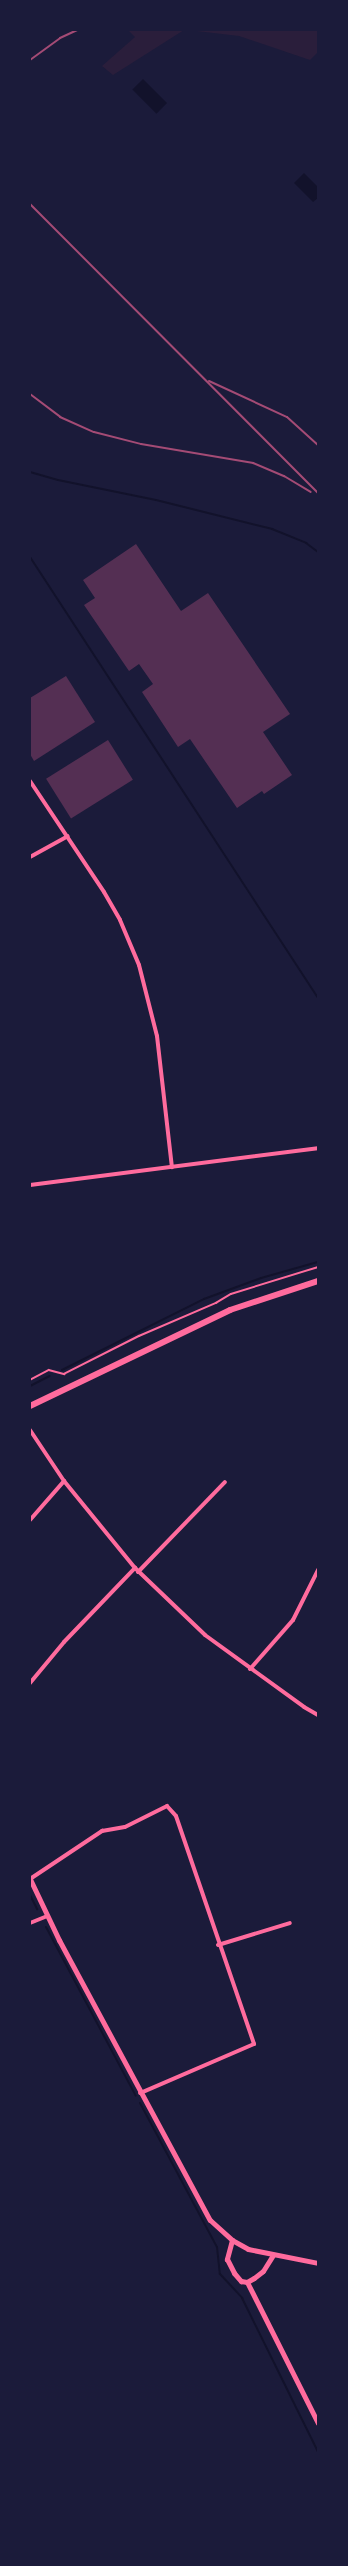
<!DOCTYPE html>
<html>
<head>
<meta charset="utf-8">
<style>
  body { margin:0 }
  #map { position:relative; width:348px; height:2566px; overflow:hidden; background:#1b1b3a; font-family:Roboto,sans-serif }
  div>[style] { position:absolute }
  .green>* { inset:0; background:#2a1e3b }
  .water>* { inset:0; background:#12122b; transform-origin:0 0 }
  .stream>* { height:2px; margin:-1px; padding:0 1px; transform-origin:1px; border-radius:1px; background:#12122b }
  .building>* { inset:0; background:#542f53; transform-origin:0 0 }
  .path>* { height:1.5px; margin:-0.75px; padding:0 0.75px; transform-origin:0.75px; border-radius:0.75px; background:#ff6b9d }
  .minor>* { height:4px; margin:-2px; padding:0 2px; transform-origin:2px; border-radius:2px; background:#ff6b9d }
  .tertiary>* { height:5px; margin:-2.5px; padding:0 2.5px; transform-origin:2.5px; border-radius:2.5px; background:#ff6b9d }
  .primary>* { height:6px; margin:-3px; padding:0 3px; transform-origin:3px; border-radius:3px; background:#ff6b9d }
  .rail>* { height:2px; margin:-1px; padding:0 1px; transform-origin:1px; border-radius:1px; background:#a44b75 }
  span { translate:-50% -50%; white-space:nowrap; text-align:center; line-height:1.15; -webkit-text-stroke:3px #1b1b3a; paint-order:stroke }
  .frame { position:absolute; inset:0; border:31px solid #1b1b3a; pointer-events:none }
</style>
</head>
<body>
<div id="map">
  <div class="green">
    <div style="clip-path:polygon(128px 30px,184px 30px,113px 75px,102px 66px,135px 37px)"></div>
    <div style="clip-path:polygon(188px 30px,318px 30px,318px 52px,310px 60px,239px 36px)"></div>
  </div>
  <div class="water">
    <div style="left:143px;top:79px;width:34px;height:15px;rotate:45deg"></div>
    <div style="clip-path:polygon(304px 173px,318px 187px,318px 198px,313px 202px,294px 183px)"></div>
  </div>
  <div class="stream">
    <div style="left:30px;top:472px;width:29px;rotate:16deg"></div>
    <div style="left:58px;top:480px;width:100px;rotate:11.5deg"></div>
    <div style="left:156px;top:500px;width:120px;rotate:14deg"></div>
    <div style="left:272px;top:529px;width:37px;rotate:22deg"></div>
    <div style="left:306px;top:543px;width:15px;rotate:37deg"></div>
    <div style="left:30px;top:557px;width:527px;rotate:56.85deg"></div>
    <div style="left:62px;top:1370px;width:159px;rotate:-26.6deg"></div>
    <div style="left:204px;top:1299px;width:61px;rotate:-20.2deg"></div>
    <div style="left:261px;top:1278px;width:59px;rotate:-15.7deg"></div>
    <div style="left:30px;top:1386px;width:22px;rotate:-27deg"></div>
    <div style="left:30px;top:1895px;width:16px;rotate:63deg"></div>
    <div style="left:46px;top:1927px;width:191px;rotate:62deg"></div>
    <div style="left:140px;top:2103px;width:163px;rotate:61.9deg"></div>
    <div style="left:217px;top:2247px;width:27px;rotate:84deg"></div>
    <div style="left:220px;top:2274px;width:33px;rotate:47deg"></div>
    <div style="left:242px;top:2298px;width:172px;rotate:63.7deg"></div>
  </div>
  <div class="building">
    <div style="clip-path:polygon(136px 544px,181px 611px,208px 593px,290px 714px,263px 732px,292px 775px,264px 794px,262px 791px,237px 808px,190px 739px,178px 747px,142px 692px,153px 684px,139px 664px,129px 671px,84px 605px,95px 598px,83px 580px)"></div>
    <div style="clip-path:polygon(66px 676px,95px 722px,34px 761px,30px 754px,30px 698px)"></div>
    <div style="left:108px;top:740px;width:47px;height:73px;rotate:58deg"></div>
  </div>
  <div class="path">
    <div style="left:30px;top:1380px;width:21px;rotate:-28deg"></div>
    <div style="left:49px;top:1370px;width:16px;rotate:15deg"></div>
    <div style="left:64px;top:1374px;width:84px;rotate:-26.9deg"></div>
    <div style="left:139px;top:1336px;width:84px;rotate:-23.2deg"></div>
    <div style="left:216px;top:1303px;width:17px;rotate:-31deg"></div>
    <div style="left:231px;top:1294px;width:91px;rotate:-17.2deg"></div>
  </div>
  <div class="minor">
    <div style="left:30px;top:781px;width:133px;rotate:56.3deg"></div>
    <div style="left:104px;top:892px;width:32px;rotate:60deg"></div>
    <div style="left:120px;top:920px;width:49px;rotate:67.1deg"></div>
    <div style="left:139px;top:965px;width:73px;rotate:75.8deg"></div>
    <div style="left:157px;top:1036px;width:132px;rotate:83.5deg"></div>
    <div style="left:30px;top:857px;width:43px;rotate:-28.9deg"></div>
    <div style="left:30px;top:1185px;width:290px;rotate:-7.3deg"></div>
    <div style="left:30px;top:1430px;width:61px;rotate:56.3deg"></div>
    <div style="left:64px;top:1481px;width:112px;rotate:50.8deg"></div>
    <div style="left:135px;top:1568px;width:97px;rotate:43.7deg"></div>
    <div style="left:205px;top:1635px;width:122px;rotate:36deg"></div>
    <div style="left:304px;top:1707px;width:16px;rotate:30deg"></div>
    <div style="left:30px;top:1520px;width:52px;rotate:-48.9deg"></div>
    <div style="left:138px;top:1572px;width:125px;rotate:-46deg"></div>
    <div style="left:250px;top:1669px;width:65px;rotate:-48.7deg"></div>
    <div style="left:293px;top:1620px;width:56px;rotate:-63.4deg"></div>
    <div style="left:30px;top:1683px;width:53px;rotate:-50.3deg"></div>
    <div style="left:64px;top:1642px;width:103px;rotate:-46.2deg"></div>
    <div style="left:30px;top:1879px;width:87px;rotate:-33.7deg"></div>
    <div style="left:102px;top:1831px;width:23px;rotate:-10deg"></div>
    <div style="left:125px;top:1827px;width:47px;rotate:-26.6deg"></div>
    <div style="left:167px;top:1806px;width:13px;rotate:48deg"></div>
    <div style="left:176px;top:1816px;width:241px;rotate:71.1deg"></div>
    <div style="left:254px;top:2044px;width:124px;rotate:156.7deg"></div>
    <div style="left:30px;top:1923px;width:18px;rotate:-22deg"></div>
    <div style="left:218px;top:1945px;width:75px;rotate:-17deg"></div>
  </div>
  <div class="tertiary">
    <div style="left:30px;top:1879px;width:68px;rotate:64.6deg"></div>
    <div style="left:59px;top:1940px;width:318px;rotate:61.7deg"></div>
    <div style="left:210px;top:2220px;width:30px;rotate:42deg"></div>
    <div style="left:232px;top:2240px;width:18px;rotate:29deg"></div>
    <div style="left:248px;top:2249px;width:71px;rotate:11.3deg"></div>
    <div style="left:232px;top:2240px;width:20px;rotate:105deg"></div>
    <div style="left:227px;top:2259px;width:16px;rotate:63deg"></div>
    <div style="left:234px;top:2273px;width:11px;rotate:49deg"></div>
    <div style="left:241px;top:2281px;width:6px;rotate:9deg"></div>
    <div style="left:247px;top:2282px;width:8px;rotate:-30deg"></div>
    <div style="left:254px;top:2278px;width:11px;rotate:-38deg"></div>
    <div style="left:263px;top:2271px;width:19px;rotate:-58deg"></div>
    <div style="left:247px;top:2282px;width:158px;rotate:63.3deg"></div>
  </div>
  <div class="primary">
    <div style="left:30px;top:1406px;width:222px;rotate:-25.6deg"></div>
    <div style="left:230px;top:1310px;width:93px;rotate:-18.2deg"></div>
  </div>
  <div class="rail">
    <div style="left:317px;top:30px;width:1px"></div>
    <div style="left:30px;top:60px;width:37px;rotate:-36deg"></div>
    <div style="left:60px;top:38px;width:19px;rotate:-25deg"></div>
    <div style="left:30px;top:204px;width:408px;rotate:45.1deg"></div>
    <div style="left:209px;top:381px;width:86px;rotate:24.8deg"></div>
    <div style="left:287px;top:417px;width:42px;rotate:42.1deg"></div>
    <div style="left:30px;top:394px;width:38px;rotate:37deg"></div>
    <div style="left:60px;top:417px;width:37px;rotate:24deg"></div>
    <div style="left:94px;top:432px;width:49px;rotate:14.3deg"></div>
    <div style="left:141px;top:444px;width:114px;rotate:9.6deg"></div>
    <div style="left:253px;top:463px;width:34px;rotate:23deg"></div>
    <div style="left:284px;top:476px;width:31px;rotate:31deg"></div>
  </div>
  <div class="frame"></div>
</div>
</body>
</html>
